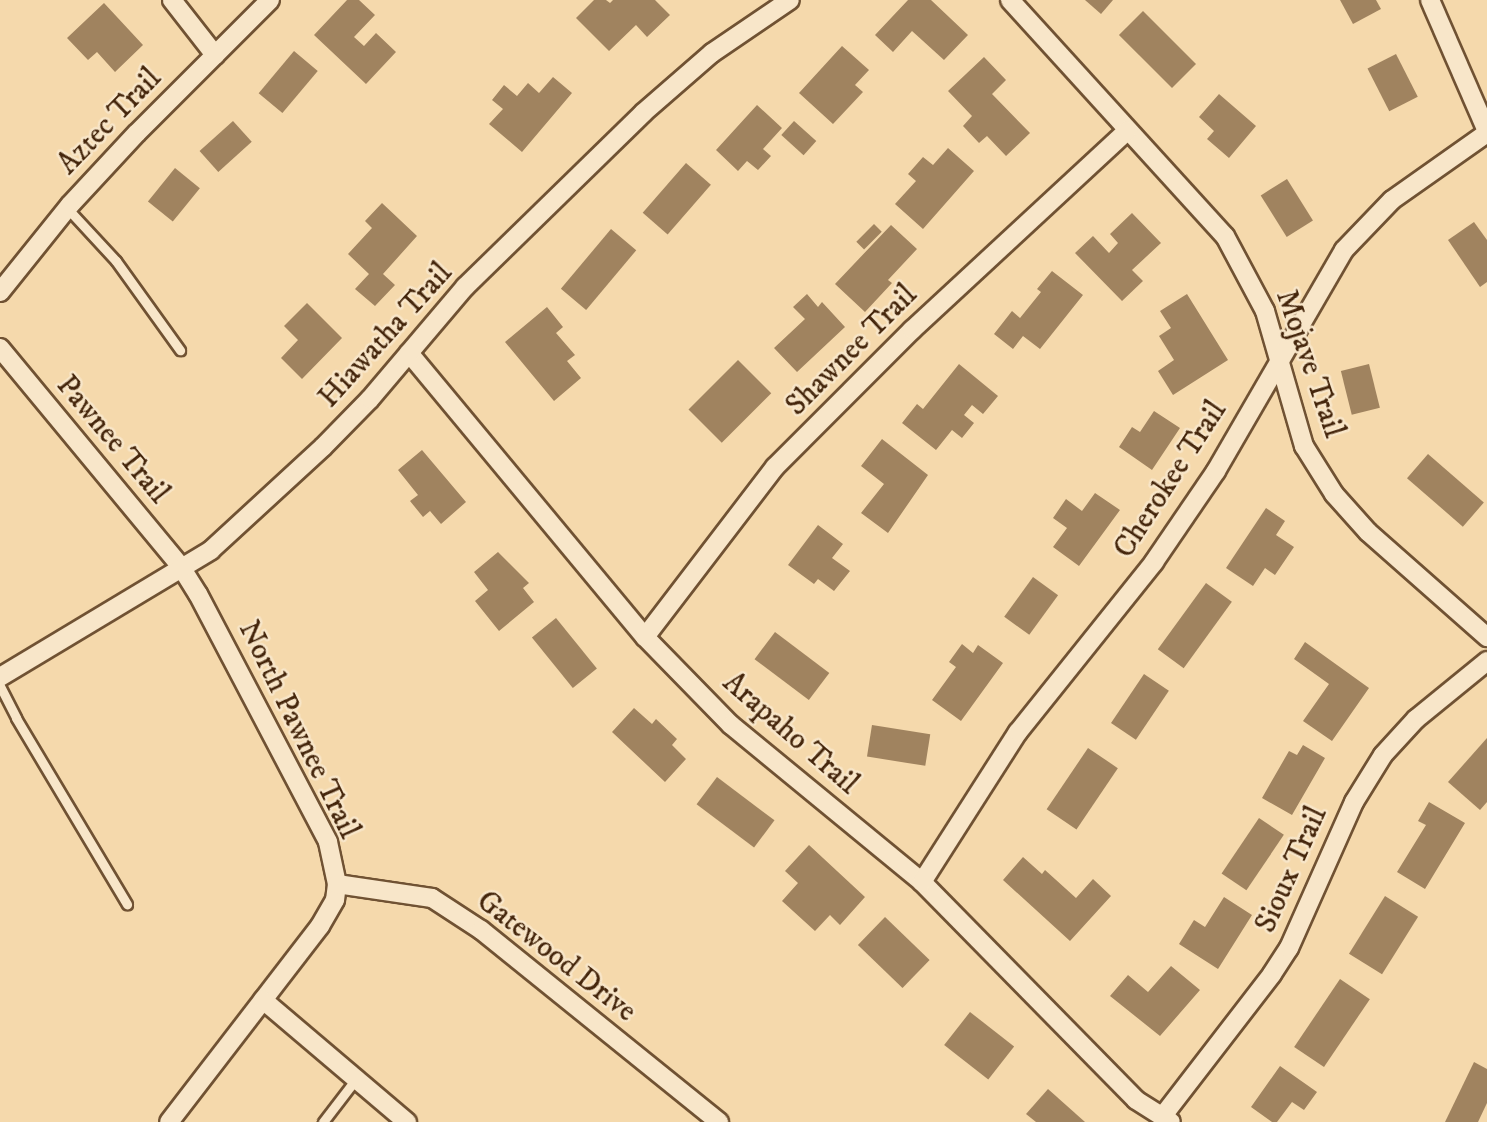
<!DOCTYPE html>
<html>
<head>
<meta charset="utf-8">
<style>
  body { margin:0 }
  #map { position:relative; width:1487px; height:1122px; overflow:hidden; background:#f5d9ac; font-family:"IM FELL DW Pica",serif }
  div>[style] { position:absolute }
  .building>* { inset:0; background:#a0835f; transform-origin:0 0 }
  .roads { filter:drop-shadow(2px 0 #705233) drop-shadow(-2px 0 #705233) drop-shadow(0 2px #705233) drop-shadow(0 -2px #705233) }
  .lane>* { height:9px; margin:-4.5px; padding:0 4.5px; transform-origin:4.5px; border-radius:4.5px; background:#f8e6c9 }
  .street>* { height:18px; margin:-9px; padding:0 9px; transform-origin:9px; border-radius:9px; background:#f8e6c9 }
  span { translate:-50% -50%; white-space:nowrap; text-align:center; line-height:1.15; -webkit-text-stroke:5px #f8e6c9; paint-order:stroke }
  .street-label { font-size:30px; color:#44250b }
</style>
</head>
<body>
<div id="map">
  <div class="building">
    <div style="clip-path:polygon(347px 0,359px 0,375px 15px,354px 37px,364px 46px,376px 33px,396px 52px,366px 84px,314px 35px)"></div>
    <div style="clip-path:polygon(594px 0,606px 0,610px 3px,613px 0,655px 0,670px 15px,647px 37px,636px 25px,609px 51px,576px 18px)"></div>
    <div style="clip-path:polygon(908px 0,931px 0,968px 35px,944px 60px,912px 31px,893px 52px,875px 35px)"></div>
    <div style="clip-path:polygon(1085px 0,1113px 0,1101px 14px)"></div>
    <div style="clip-path:polygon(1340px 0,1376px 0,1381px 9px,1353px 24px)"></div>
    <div style="clip-path:polygon(104px 3px,143px 45px,115px 72px,97px 52px,88px 60px,67px 38px)"></div>
    <div style="left:1143px;top:11px;width:75px;height:34px;rotate:45deg"></div>
    <div style="clip-path:polygon(842px 46px,869px 70px,855px 85px,863px 92px,833px 124px,799px 93px)"></div>
    <div style="left:294px;top:51px;width:31px;height:55px;rotate:40deg"></div>
    <div style="left:1396px;top:54px;width:48px;height:32px;rotate:63deg"></div>
    <div style="clip-path:polygon(984px 57px,1006px 80px,992px 94px,1030px 133px,1006px 156px,987px 136px,979px 143px,963px 126px,972px 116px,948px 91px)"></div>
    <div style="clip-path:polygon(553px 77px,572px 93px,522px 152px,489px 124px,503px 109px,492px 100px,504px 85px,517px 96px,528px 83px,539px 93px)"></div>
    <div style="clip-path:polygon(1219px 94px,1256px 126px,1229px 158px,1207px 139px,1214px 131px,1199px 117px)"></div>
    <div style="clip-path:polygon(757px 105px,782px 128px,763px 149px,771px 156px,758px 170px,747px 161px,738px 171px,716px 150px)"></div>
    <div style="left:233px;top:121px;width:28px;height:45px;rotate:48deg"></div>
    <div style="left:794px;top:121px;width:30px;height:19px;rotate:42deg"></div>
    <div style="clip-path:polygon(948px 148px,974px 171px,923px 229px,895px 204px,916px 181px,908px 174px,923px 157px,933px 165px)"></div>
    <div style="left:686px;top:163px;width:33px;height:66px;rotate:41deg"></div>
    <div style="left:175px;top:168px;width:32px;height:43px;rotate:39deg"></div>
    <div style="left:1287px;top:179px;width:49px;height:31px;rotate:58deg"></div>
    <div style="clip-path:polygon(382px 203px,417px 236px,383px 274px,395px 285px,375px 306px,355px 289px,369px 274px,348px 254px,372px 228px,365px 221px)"></div>
    <div style="clip-path:polygon(1132px 213px,1161px 243px,1132px 270px,1143px 281px,1122px 301px,1075px 253px,1093px 236px,1109px 253px,1118px 243px,1110px 234px)"></div>
    <div style="clip-path:polygon(1474px 222px,1487px 240px,1487px 282px,1480px 287px,1448px 240px)"></div>
    <div style="left:874px;top:224px;width:11px;height:25px;rotate:45deg"></div>
    <div style="clip-path:polygon(891px 225px,917px 249px,888px 280px,892px 283px,865px 312px,835px 284px)"></div>
    <div style="left:611px;top:229px;width:33px;height:78px;rotate:40deg"></div>
    <div style="clip-path:polygon(1052px 271px,1083px 295px,1040px 349px,1023px 336px,1013px 349px,994px 334px,1012px 311px,1020px 318px,1041px 292px,1037px 289px)"></div>
    <div style="clip-path:polygon(807px 294px,818px 307px,822px 302px,845px 327px,797px 372px,774px 348px,805px 319px,793px 307px)"></div>
    <div style="clip-path:polygon(1187px 294px,1228px 360px,1173px 395px,1158px 371px,1174px 360px,1159px 336px,1171px 328px,1160px 311px)"></div>
    <div style="clip-path:polygon(307px 303px,342px 338px,302px 379px,281px 358px,298px 340px,284px 326px)"></div>
    <div style="clip-path:polygon(547px 307px,563px 327px,556px 333px,575px 355px,567px 361px,581px 378px,554px 401px,505px 342px)"></div>
    <div style="left:738px;top:360px;width:47px;height:70px;rotate:45deg"></div>
    <div style="clip-path:polygon(959px 364px,998px 396px,983px 414px,972px 405px,964px 415px,974px 423px,962px 438px,952px 430px,936px 450px,902px 423px,917px 404px,923px 409px)"></div>
    <div style="left:1369px;top:364px;width:45px;height:29px;rotate:76deg"></div>
    <div style="clip-path:polygon(1154px 411px,1180px 428px,1152px 470px,1119px 447px,1132px 427px,1140px 432px)"></div>
    <div style="clip-path:polygon(882px 439px,928px 475px,888px 533px,861px 513px,884px 484px,861px 466px)"></div>
    <div style="clip-path:polygon(422px 450px,466px 502px,441px 524px,430px 511px,423px 517px,410px 501px,418px 495px,398px 470px)"></div>
    <div style="left:1428px;top:454px;width:74px;height:32px;rotate:41deg"></div>
    <div style="clip-path:polygon(1095px 493px,1120px 510px,1079px 566px,1053px 547px,1067px 528px,1053px 518px,1066px 499px,1082px 511px)"></div>
    <div style="clip-path:polygon(1266px 508px,1285px 521px,1276px 535px,1294px 547px,1275px 575px,1265px 568px,1253px 586px,1226px 568px)"></div>
    <div style="clip-path:polygon(818px 525px,843px 544px,832px 558px,850px 571px,834px 591px,818px 579px,814px 584px,788px 565px)"></div>
    <div style="clip-path:polygon(498px 552px,529px 583px,523px 588px,534px 602px,499px 631px,475px 601px,488px 590px,474px 572px)"></div>
    <div style="left:1033px;top:577px;width:31px;height:49px;rotate:36deg"></div>
    <div style="left:1206px;top:583px;width:32px;height:82px;rotate:36deg"></div>
    <div style="left:556px;top:618px;width:65px;height:31px;rotate:51deg"></div>
    <div style="left:775px;top:632px;width:68px;height:34px;rotate:37deg"></div>
    <div style="clip-path:polygon(1305px 642px,1369px 688px,1332px 741px,1303px 721px,1329px 684px,1294px 659px)"></div>
    <div style="clip-path:polygon(962px 644px,973px 653px,978px 645px,1003px 663px,961px 721px,932px 700px,956px 667px,949px 662px)"></div>
    <div style="left:1144px;top:674px;width:30px;height:59px;rotate:34deg"></div>
    <div style="clip-path:polygon(634px 708px,652px 724px,656px 719px,677px 739px,672px 745px,686px 759px,665px 782px,612px 732px)"></div>
    <div style="left:872px;top:725px;width:59px;height:32px;rotate:9deg"></div>
    <div style="clip-path:polygon(1487px 738px,1487px 802px,1480px 810px,1448px 782px)"></div>
    <div style="clip-path:polygon(1303px 745px,1325px 758px,1292px 815px,1262px 798px,1289px 751px,1297px 755px)"></div>
    <div style="left:1088px;top:748px;width:36px;height:74px;rotate:34deg"></div>
    <div style="left:717px;top:777px;width:72px;height:34px;rotate:37deg"></div>
    <div style="clip-path:polygon(1429px 802px,1465px 823px,1425px 889px,1397px 872px,1426px 825px,1418px 821px)"></div>
    <div style="left:1259px;top:818px;width:30px;height:67px;rotate:34deg"></div>
    <div style="clip-path:polygon(809px 845px,865px 897px,840px 925px,830px 915px,815px 931px,782px 901px,798px 883px,785px 871px)"></div>
    <div style="clip-path:polygon(1023px 857px,1042px 874px,1045px 870px,1076px 898px,1093px 879px,1111px 896px,1070px 941px,1003px 880px)"></div>
    <div style="left:1385px;top:896px;width:39px;height:68px;rotate:32deg"></div>
    <div style="clip-path:polygon(1224px 897px,1252px 915px,1218px 969px,1179px 944px,1194px 920px,1205px 927px)"></div>
    <div style="left:885px;top:917px;width:62px;height:39px;rotate:44deg"></div>
    <div style="clip-path:polygon(1171px 966px,1200px 990px,1160px 1036px,1110px 996px,1128px 975px,1148px 992px)"></div>
    <div style="left:1340px;top:979px;width:36px;height:82px;rotate:34deg"></div>
    <div style="left:970px;top:1012px;width:56px;height:42px;rotate:38deg"></div>
    <div style="clip-path:polygon(1474px 1062px,1487px 1069px,1487px 1103px,1478px 1122px,1445px 1122px)"></div>
    <div style="clip-path:polygon(1280px 1066px,1317px 1092px,1304px 1110px,1292px 1102px,1277px 1122px,1272px 1122px,1251px 1107px)"></div>
    <div style="clip-path:polygon(1048px 1089px,1085px 1122px,1036px 1122px,1026px 1114px)"></div>
  </div>
  <div class="roads">
    <div class="lane">
      <div style="left:67px;top:208px;width:72px;rotate:47.2deg"></div>
      <div style="left:116px;top:261px;width:110px;rotate:54.3deg"></div>
      <div style="left:0;top:686px;width:36px;rotate:63deg"></div>
      <div style="left:16px;top:718px;width:217px;rotate:59.2deg"></div>
      <div style="left:323px;top:1122px;width:54px;rotate:-52.5deg"></div>
    </div>
    <div class="street">
      <div style="left:172px;top:0;width:70px;rotate:52deg"></div>
      <div style="left:1010px;top:0;width:319px;rotate:47.7deg"></div>
      <div style="left:1225px;top:236px;width:85px;rotate:61.9deg"></div>
      <div style="left:1265px;top:311px;width:141px;rotate:73.9deg"></div>
      <div style="left:1304px;top:446px;width:57px;rotate:58deg"></div>
      <div style="left:1334px;top:494px;width:51px;rotate:48.2deg"></div>
      <div style="left:1368px;top:532px;width:159px;rotate:41.4deg"></div>
      <div style="left:1430px;top:0;width:143px;rotate:66.5deg"></div>
      <div style="left:0;top:292px;width:112px;rotate:-51.2deg"></div>
      <div style="left:70px;top:205px;width:98px;rotate:-47.1deg"></div>
      <div style="left:137px;top:133px;width:188px;rotate:-45deg"></div>
      <div style="left:0;top:348px;width:284px;rotate:50.4deg"></div>
      <div style="left:181px;top:567px;width:32px;rotate:58deg"></div>
      <div style="left:198px;top:594px;width:280px;rotate:62.3deg"></div>
      <div style="left:328px;top:842px;width:43px;rotate:77.9deg"></div>
      <div style="left:337px;top:884px;width:16px;rotate:97deg"></div>
      <div style="left:335px;top:900px;width:30px;rotate:120deg"></div>
      <div style="left:320px;top:926px;width:247px;rotate:127.6deg"></div>
      <div style="left:409px;top:353px;width:369px;rotate:50.3deg"></div>
      <div style="left:645px;top:637px;width:123px;rotate:45.7deg"></div>
      <div style="left:731px;top:725px;width:247px;rotate:39.4deg"></div>
      <div style="left:922px;top:882px;width:305px;rotate:45.5deg"></div>
      <div style="left:1136px;top:1100px;width:41px;rotate:32.2deg"></div>
      <div style="left:645px;top:637px;width:214px;rotate:-52.6deg"></div>
      <div style="left:775px;top:467px;width:194px;rotate:-45deg"></div>
      <div style="left:912px;top:330px;width:294px;rotate:-42.8deg"></div>
      <div style="left:0;top:677px;width:246px;rotate:-31deg"></div>
      <div style="left:211px;top:550px;width:152px;rotate:-42.6deg"></div>
      <div style="left:323px;top:447px;width:67px;rotate:-45.6deg"></div>
      <div style="left:370px;top:399px;width:147px;rotate:-49.7deg"></div>
      <div style="left:465px;top:287px;width:249px;rotate:-44.3deg"></div>
      <div style="left:643px;top:113px;width:91px;rotate:-41deg"></div>
      <div style="left:712px;top:53px;width:94px;rotate:-34.2deg"></div>
      <div style="left:922px;top:882px;width:178px;rotate:-57.4deg"></div>
      <div style="left:1018px;top:732px;width:218px;rotate:-51.3deg"></div>
      <div style="left:1154px;top:562px;width:110px;rotate:-55.7deg"></div>
      <div style="left:1216px;top:471px;width:255px;rotate:-59.9deg"></div>
      <div style="left:1344px;top:250px;width:69px;rotate:-46.2deg"></div>
      <div style="left:1392px;top:200px;width:116px;rotate:-35.2deg"></div>
      <div style="left:337px;top:884px;width:96px;rotate:8.4deg"></div>
      <div style="left:432px;top:898px;width:59px;rotate:33.1deg"></div>
      <div style="left:481px;top:930px;width:306px;rotate:38.9deg"></div>
      <div style="left:263px;top:1000px;width:189px;rotate:40.3deg"></div>
      <div style="left:1162px;top:1117px;width:180px;rotate:-52.4deg"></div>
      <div style="left:1272px;top:974px;width:31px;rotate:-57deg"></div>
      <div style="left:1289px;top:948px;width:160px;rotate:-66deg"></div>
      <div style="left:1354px;top:802px;width:55px;rotate:-58.3deg"></div>
      <div style="left:1383px;top:755px;width:49px;rotate:-47.5deg"></div>
      <div style="left:1416px;top:719px;width:92px;rotate:-39.2deg"></div>
    </div>
  </div>
  <div class="street-label">
    <span style="left:110px;top:122px;rotate:-46deg">Aztec Trail</span>
    <span style="left:386px;top:336px;rotate:-48deg">Hiawatha Trail</span>
    <span style="left:852px;top:351px;rotate:-45deg">Shawnee Trail</span>
    <span style="left:1309px;top:364px;rotate:71deg">Mojave Trail</span>
    <span style="left:112px;top:440px;rotate:50deg">Pawnee Trail</span>
    <span style="left:1171px;top:480px;rotate:-57deg">Cherokee Trail</span>
    <span style="left:298px;top:730px;rotate:64deg">North Pawnee Trail</span>
    <span style="left:790px;top:734px;rotate:41deg">Arapaho Trail</span>
    <span style="left:1292px;top:870px;rotate:-66deg">Sioux Trail</span>
    <span style="left:556px;top:957px;rotate:38deg">Gatewood Drive</span>
  </div>
</div>
</body>
</html>
